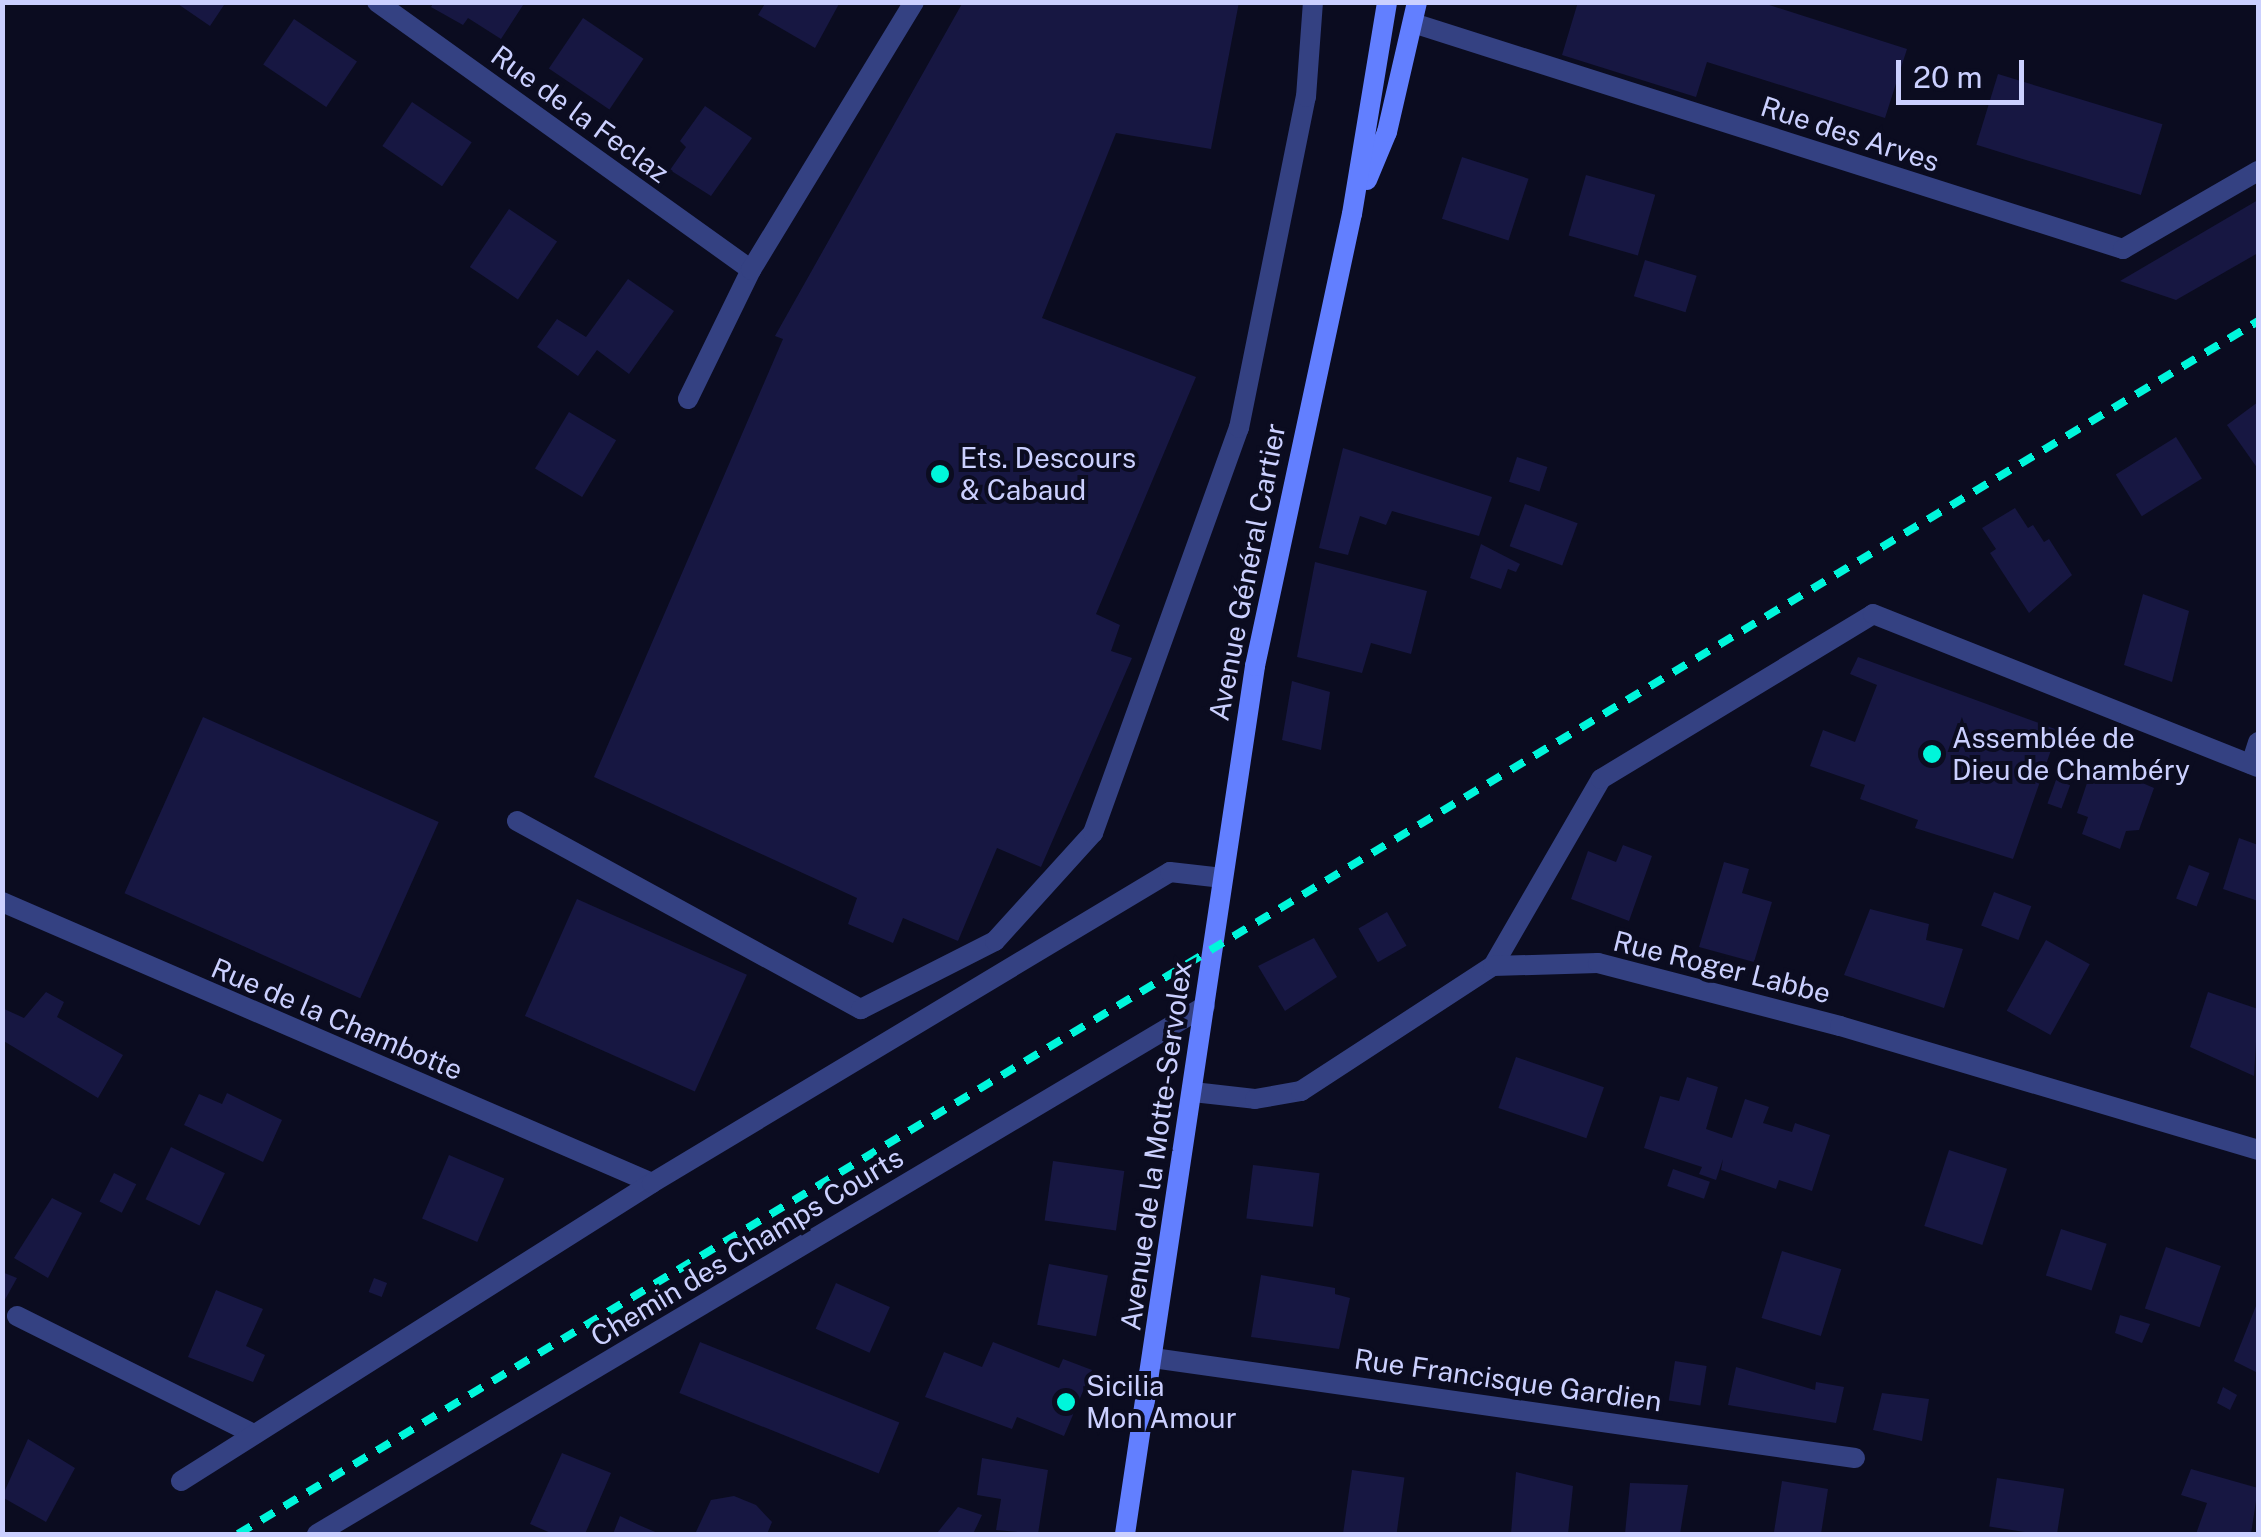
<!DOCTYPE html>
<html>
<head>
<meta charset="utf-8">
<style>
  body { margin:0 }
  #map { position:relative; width:2261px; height:1537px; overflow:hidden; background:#0b0c20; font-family:"Public Sans",sans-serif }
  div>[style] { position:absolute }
  .building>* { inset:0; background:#171742; transform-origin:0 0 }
  .lane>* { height:20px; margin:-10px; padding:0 10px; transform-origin:10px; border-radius:10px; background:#344182 }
  .street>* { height:20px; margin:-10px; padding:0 10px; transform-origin:10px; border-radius:10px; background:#344182 }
  .secondary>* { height:20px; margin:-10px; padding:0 10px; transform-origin:10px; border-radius:10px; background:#627fff }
  .rail>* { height:8px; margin-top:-4px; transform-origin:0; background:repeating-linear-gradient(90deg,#00f6db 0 15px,transparent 0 27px) }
  .dots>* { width:28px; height:28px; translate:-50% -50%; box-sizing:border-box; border:5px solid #0b0c20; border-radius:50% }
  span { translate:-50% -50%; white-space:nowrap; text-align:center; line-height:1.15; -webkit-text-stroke:8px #0b0c20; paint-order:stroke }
  .street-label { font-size:28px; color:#cbd0ff }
  .poi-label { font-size:28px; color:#cbd0ff }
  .left { translate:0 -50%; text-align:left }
  .frame { position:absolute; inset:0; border:5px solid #cbd0ff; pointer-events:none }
  .scale { position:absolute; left:1896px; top:60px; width:128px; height:45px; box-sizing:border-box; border:5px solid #cbd0ff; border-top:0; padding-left:12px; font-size:30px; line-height:35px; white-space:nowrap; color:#cbd0ff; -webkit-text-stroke:8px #0b0c20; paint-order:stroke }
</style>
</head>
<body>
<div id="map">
  <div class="building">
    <div style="clip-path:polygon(175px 2px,226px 2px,210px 26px)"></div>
    <div style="clip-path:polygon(434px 2px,525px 2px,501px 39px,468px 18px,463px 25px,431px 7px)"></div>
    <div style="clip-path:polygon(766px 2px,840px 2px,815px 48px,758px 15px)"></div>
    <div style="clip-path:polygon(963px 2px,1239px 2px,1211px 149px,1116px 133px,1042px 318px,1196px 377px,1096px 614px,1120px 625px,1111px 651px,1132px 658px,1041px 867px,997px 848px,958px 941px,903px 918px,893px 943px,848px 924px,857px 898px,594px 777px,783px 339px,775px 336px)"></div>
    <div style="clip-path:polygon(1578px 2px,1760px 2px,1907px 49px,1885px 118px,1707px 62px,1696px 97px,1562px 55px)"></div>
    <div style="left:583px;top:18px;width:73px;height:61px;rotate:34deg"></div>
    <div style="left:294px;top:19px;width:76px;height:55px;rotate:34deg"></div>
    <div style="left:1998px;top:74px;width:172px;height:74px;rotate:17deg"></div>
    <div style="left:412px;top:102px;width:72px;height:53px;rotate:34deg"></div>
    <div style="clip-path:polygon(705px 106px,752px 138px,711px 196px,670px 170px,686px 147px,680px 141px)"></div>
    <div style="left:1462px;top:157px;width:70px;height:65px;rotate:18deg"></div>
    <div style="left:1586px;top:175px;width:72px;height:63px;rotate:16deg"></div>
    <div style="clip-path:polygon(2258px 200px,2258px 253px,2176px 300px,2120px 281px)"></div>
    <div style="left:509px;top:209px;width:58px;height:70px;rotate:34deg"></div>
    <div style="left:1645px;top:260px;width:54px;height:38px;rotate:17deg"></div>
    <div style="clip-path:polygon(628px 279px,674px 311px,629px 374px,597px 350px,578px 376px,537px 347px,557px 319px,586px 337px)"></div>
    <div style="clip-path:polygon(2258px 402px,2258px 469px,2227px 425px)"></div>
    <div style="left:569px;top:412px;width:55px;height:66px;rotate:31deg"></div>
    <div style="left:2176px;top:437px;width:49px;height:71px;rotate:58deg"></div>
    <div style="clip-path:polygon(1343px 448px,1492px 497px,1479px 536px,1392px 511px,1386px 525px,1360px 516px,1348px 555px,1319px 548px)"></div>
    <div style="left:1517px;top:457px;width:32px;height:26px;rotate:18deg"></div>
    <div style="left:1525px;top:504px;width:56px;height:45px;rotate:20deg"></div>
    <div style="clip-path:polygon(2015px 508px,2028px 528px,2033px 525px,2044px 542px,2049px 539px,2072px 575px,2029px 613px,1990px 553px,1996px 549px,1982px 528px)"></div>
    <div style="clip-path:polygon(1481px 544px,1520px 564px,1516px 572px,1508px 569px,1501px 589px,1470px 578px)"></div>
    <div style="clip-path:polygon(1315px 562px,1427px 591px,1411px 654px,1371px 643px,1362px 673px,1297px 657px)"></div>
    <div style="clip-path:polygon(2143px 594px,2189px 611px,2172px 682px,2124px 665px)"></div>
    <div style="clip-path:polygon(1858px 657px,2058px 730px,2013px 859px,1915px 828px,1918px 820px,1860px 799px,1865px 785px,1810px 766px,1823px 730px,1855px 742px,1877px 685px,1850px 674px)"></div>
    <div style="clip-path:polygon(1292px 681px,1330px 692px,1321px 750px,1282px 740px)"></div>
    <div style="left:203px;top:717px;width:258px;height:193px;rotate:24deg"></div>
    <div style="clip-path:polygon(2094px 762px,2154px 788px,2139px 830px,2126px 831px,2120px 849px,2082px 834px,2088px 817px,2077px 813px)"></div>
    <div style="left:2056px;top:780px;width:15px;height:25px;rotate:20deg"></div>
    <div style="clip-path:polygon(2239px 838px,2258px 845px,2258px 901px,2223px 889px)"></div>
    <div style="clip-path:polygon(1623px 845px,1652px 856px,1629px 921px,1571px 899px,1588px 851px,1616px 862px)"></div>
    <div style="clip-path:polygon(1724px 862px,1749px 869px,1742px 893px,1772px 902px,1754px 962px,1699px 947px)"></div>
    <div style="left:2189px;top:865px;width:22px;height:36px;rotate:21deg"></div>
    <div style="left:1994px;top:892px;width:40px;height:36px;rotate:21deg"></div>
    <div style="left:577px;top:899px;width:186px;height:128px;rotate:24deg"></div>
    <div style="clip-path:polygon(1870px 909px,1929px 924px,1926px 940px,1963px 949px,1944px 1008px,1844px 975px)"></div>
    <div style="left:1387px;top:912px;width:39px;height:33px;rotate:60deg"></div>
    <div style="clip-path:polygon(1314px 938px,1337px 977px,1285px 1011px,1258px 966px)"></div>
    <div style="left:2046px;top:940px;width:50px;height:81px;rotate:29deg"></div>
    <div style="clip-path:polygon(46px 992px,64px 1002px,57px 1017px,123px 1055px,98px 1098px,2px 1040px,2px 1008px,24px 1018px)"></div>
    <div style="clip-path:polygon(2208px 992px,2258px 1009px,2254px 1076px,2190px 1047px)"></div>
    <div style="left:1516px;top:1057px;width:93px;height:54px;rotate:19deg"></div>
    <div style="clip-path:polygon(1687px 1077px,1718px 1087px,1706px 1129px,1732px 1138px,1745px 1099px,1769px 1107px,1763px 1123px,1792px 1132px,1795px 1123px,1830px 1135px,1812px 1191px,1779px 1180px,1776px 1189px,1721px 1170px,1723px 1159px,1716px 1180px,1699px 1174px,1702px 1167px,1644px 1148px,1660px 1096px,1679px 1101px)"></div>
    <div style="clip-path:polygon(227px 1093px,282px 1120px,263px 1162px,184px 1125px,199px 1094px,222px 1104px)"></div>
    <div style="left:171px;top:1147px;width:60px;height:58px;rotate:26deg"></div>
    <div style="left:1949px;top:1150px;width:61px;height:80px;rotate:18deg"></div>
    <div style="left:449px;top:1155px;width:60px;height:69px;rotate:23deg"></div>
    <div style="left:1053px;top:1161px;width:72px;height:60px;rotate:8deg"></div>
    <div style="left:1253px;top:1165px;width:67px;height:54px;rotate:7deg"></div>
    <div style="left:1673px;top:1169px;width:39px;height:18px;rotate:19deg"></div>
    <div style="left:114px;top:1173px;width:25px;height:32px;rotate:27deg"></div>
    <div style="clip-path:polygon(52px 1198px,82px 1213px,48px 1278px,14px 1258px)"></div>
    <div style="left:2061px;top:1229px;width:48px;height:49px;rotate:18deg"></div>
    <div style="left:2166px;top:1247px;width:58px;height:65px;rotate:19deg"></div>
    <div style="left:1782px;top:1251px;width:62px;height:70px;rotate:17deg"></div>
    <div style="left:1049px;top:1264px;width:60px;height:62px;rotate:11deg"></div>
    <div style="clip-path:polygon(2px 1272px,17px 1278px,2px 1305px)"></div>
    <div style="clip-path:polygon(1261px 1275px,1335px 1288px,1335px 1294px,1350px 1298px,1339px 1349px,1251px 1337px)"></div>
    <div style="left:374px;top:1278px;width:14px;height:15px;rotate:21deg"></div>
    <div style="left:836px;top:1283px;width:59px;height:50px;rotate:24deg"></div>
    <div style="clip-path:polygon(216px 1290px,263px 1309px,246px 1346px,265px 1355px,253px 1382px,188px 1357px)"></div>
    <div style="clip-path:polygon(2258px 1301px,2258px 1373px,2234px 1361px)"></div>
    <div style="clip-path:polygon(2120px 1315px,2150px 1324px,2142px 1343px,2115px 1333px)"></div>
    <div style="left:700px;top:1342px;width:215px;height:55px;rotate:22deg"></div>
    <div style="clip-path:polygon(993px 1342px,1059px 1368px,1063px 1359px,1092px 1370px,1064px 1436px,1017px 1417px,1012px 1429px,925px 1397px,944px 1352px,982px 1367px)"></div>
    <div style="left:1675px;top:1361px;width:32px;height:40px;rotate:9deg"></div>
    <div style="clip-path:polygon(1736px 1367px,1815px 1390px,1816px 1382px,1844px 1387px,1836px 1423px,1728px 1405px)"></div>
    <div style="clip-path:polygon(2223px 1387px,2237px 1395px,2230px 1410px,2217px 1403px)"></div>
    <div style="clip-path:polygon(1882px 1393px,1929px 1399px,1922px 1441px,1873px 1430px)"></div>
    <div style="clip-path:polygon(28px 1439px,75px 1468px,46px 1522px,2px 1497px)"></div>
    <div style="clip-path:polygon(562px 1453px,611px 1473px,585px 1534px,553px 1534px,530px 1524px)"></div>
    <div style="clip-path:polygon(982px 1458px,1048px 1470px,1038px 1534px,996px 1530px,1001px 1499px,977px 1495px)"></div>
    <div style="clip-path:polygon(2191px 1469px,2258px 1488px,2251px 1534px,2196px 1534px,2207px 1503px,2181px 1495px)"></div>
    <div style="left:1352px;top:1470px;width:53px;height:65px;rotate:8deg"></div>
    <div style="clip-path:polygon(1516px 1472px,1573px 1486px,1568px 1534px,1511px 1534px)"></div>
    <div style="left:1997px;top:1478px;width:68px;height:49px;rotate:9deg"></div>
    <div style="clip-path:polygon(1782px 1481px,1828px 1489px,1821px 1534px,1764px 1534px,1774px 1532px)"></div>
    <div style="clip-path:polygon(1630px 1483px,1688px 1485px,1680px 1534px,1625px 1534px)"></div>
    <div style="clip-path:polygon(734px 1496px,756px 1505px,772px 1522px,767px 1534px,695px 1534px,711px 1500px)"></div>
    <div style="clip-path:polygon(958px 1507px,982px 1515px,973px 1534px,937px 1533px)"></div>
    <div style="clip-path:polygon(620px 1516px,639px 1525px,660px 1534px,613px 1534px)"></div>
  </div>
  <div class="lane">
    <div style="left:517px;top:821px;width:392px;rotate:28.7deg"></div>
    <div style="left:861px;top:1009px;width:150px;rotate:-26.9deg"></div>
    <div style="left:995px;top:941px;width:146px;rotate:-47.8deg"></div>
    <div style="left:1093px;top:833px;width:431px;rotate:-70.2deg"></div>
    <div style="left:1239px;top:428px;width:338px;rotate:-78.6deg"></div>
    <div style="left:1306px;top:97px;width:95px;rotate:-85.8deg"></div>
    <div style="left:17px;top:1316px;width:265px;rotate:26.5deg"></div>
  </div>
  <div class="street">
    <div style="left:377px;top:2px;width:460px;rotate:35.6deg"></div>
    <div style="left:1413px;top:23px;width:745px;rotate:17.66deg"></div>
    <div style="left:2123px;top:249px;width:156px;rotate:-30deg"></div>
    <div style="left:688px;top:399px;width:144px;rotate:-64deg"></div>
    <div style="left:751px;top:270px;width:314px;rotate:-58.7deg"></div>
    <div style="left:2251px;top:764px;width:23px;rotate:-72deg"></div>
    <div style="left:2px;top:902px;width:708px;rotate:23.38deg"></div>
    <div style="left:1493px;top:966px;width:216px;rotate:-60deg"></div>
    <div style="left:1601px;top:779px;width:318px;rotate:-31.2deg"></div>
    <div style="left:1873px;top:614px;width:414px;rotate:21.7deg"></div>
    <div style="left:1193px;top:1092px;width:62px;rotate:6.4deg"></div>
    <div style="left:1255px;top:1099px;width:47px;rotate:-9.9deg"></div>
    <div style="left:1301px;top:1091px;width:229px;rotate:-33.1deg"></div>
    <div style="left:1493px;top:966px;width:105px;rotate:-1.6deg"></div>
    <div style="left:1598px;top:963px;width:250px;rotate:14.6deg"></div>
    <div style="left:1840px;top:1026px;width:436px;rotate:16.5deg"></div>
    <div style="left:1153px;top:1358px;width:709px;rotate:8.11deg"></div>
    <div style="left:181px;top:1481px;width:557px;rotate:-32.32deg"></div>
    <div style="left:652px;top:1183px;width:604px;rotate:-30.98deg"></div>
    <div style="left:1170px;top:872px;width:53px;rotate:6.5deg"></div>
    <div style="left:317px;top:1534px;width:1033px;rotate:-30.74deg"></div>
  </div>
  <div class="secondary">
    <div style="left:1367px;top:180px;width:52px;rotate:-67.4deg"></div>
    <div style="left:1387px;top:132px;width:133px;rotate:-77deg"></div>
    <div style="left:1125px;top:1534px;width:878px;rotate:-81.48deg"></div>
    <div style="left:1255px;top:666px;width:462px;rotate:-77.9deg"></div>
    <div style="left:1352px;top:214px;width:215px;rotate:-80.6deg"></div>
  </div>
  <div class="rail">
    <div style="left:238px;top:1534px;width:2356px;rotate:-30.98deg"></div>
  </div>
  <div class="dots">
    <div style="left:940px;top:474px;background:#00f6db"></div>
    <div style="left:1932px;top:754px;background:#00f6db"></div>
    <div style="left:1066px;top:1402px;background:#00f6db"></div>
  </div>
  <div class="street-label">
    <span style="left:580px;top:114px;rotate:36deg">Rue de la Feclaz</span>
    <span style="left:1850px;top:134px;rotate:18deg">Rue des Arves</span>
    <span style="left:1247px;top:572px;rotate:-79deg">Avenue Général Cartier</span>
    <span style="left:1722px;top:967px;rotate:14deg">Rue Roger Labbe</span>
    <span style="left:337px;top:1019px;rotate:23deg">Rue de la Chambotte</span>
    <span style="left:1156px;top:1146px;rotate:-82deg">Avenue de la Motte-Servolex</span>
    <span style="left:747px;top:1247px;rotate:-31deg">Chemin des Champs Courts</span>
    <span style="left:1508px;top:1380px;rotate:8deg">Rue Francisque Gardien</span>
  </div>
  <div class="poi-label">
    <span class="left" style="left:960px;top:474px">Ets. Descours<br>&amp; Cabaud</span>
    <span class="left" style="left:1952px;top:754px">Assemblée de<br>Dieu de Chambéry</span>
    <span class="left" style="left:1086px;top:1402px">Sicilia<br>Mon Amour</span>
  </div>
  <div class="frame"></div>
  <div class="scale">20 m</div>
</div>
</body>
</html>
